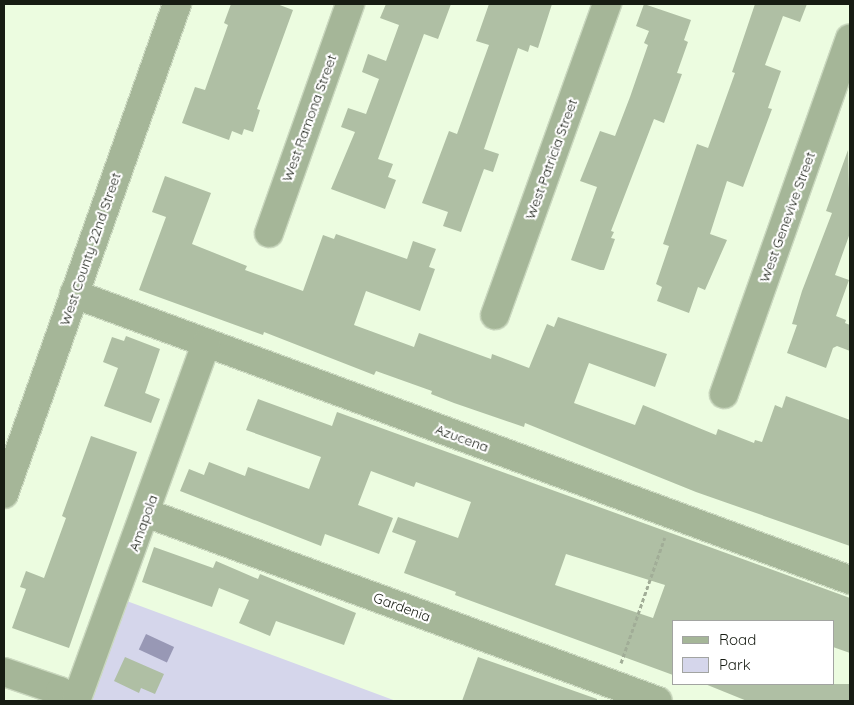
<!DOCTYPE html>
<html>
<head>
<meta charset="utf-8">
<style>
  body { margin:0 }
  #map { position:relative; width:854px; height:705px; overflow:hidden; background:#ecfce0; font-family:Quicksand,sans-serif }
  div>[style] { position:absolute }
  .green>* { inset:0; background:#d5d6eb }
  .water>* { inset:0; background:#9898b5; transform-origin:0 0 }
  .building>* { inset:0; background:#afbfa4 }
  .path>* { height:3px; margin-top:-1.5px; transform-origin:0; background:repeating-linear-gradient(90deg,#a1ad97 0 4px,transparent 0 6.5px) }
  .roads { filter:drop-shadow(1px 0 #cad8bf) drop-shadow(-1px 0 #cad8bf) drop-shadow(0 1px #cad8bf) drop-shadow(0 -1px #cad8bf) }
  .minor>* { height:28px; margin:-14px; padding:0 14px; transform-origin:14px; border-radius:14px; background:#a5b698 }
  span { translate:-50% -50%; white-space:nowrap; text-align:center; line-height:1.15; -webkit-text-stroke:4.5px #fff; paint-order:stroke }
  .street-label { font-size:14px; color:#171c13 }
  .frame { position:absolute; inset:0; border:5px solid #171c13; pointer-events:none }
  .legend { position:absolute; left:672px; top:620px; width:162px; height:65px; box-sizing:border-box; background:#fff; border:1px solid #a2a4a1; margin:0; padding:6px 9px; list-style:none; font-size:15px; color:#171c13 }
  .legend li { display:flex; align-items:center; gap:10px; height:25px }
  .legend b { width:25px; border:1px solid #a2a4a1 }
</style>
</head>
<body>
<div id="map">
  <div class="green">
    <div style="clip-path:polygon(116px 597px,396px 701px,76px 701px)"></div>
  </div>
  <div class="water">
    <div style="left:146px;top:634px;width:31px;height:17px;rotate:25deg"></div>
  </div>
  <div class="building">
    <div style="clip-path:polygon(231px 4px,277px 4px,293px 10px,257px 109px,260px 110px,253px 132px,244px 129px,242px 135px,232px 131px,229px 140px,182px 123px,195px 87px,205px 90px,228px 25px,224px 23px)"></div>
    <div style="clip-path:polygon(386px 4px,451px 4px,438px 39px,424px 34px,378px 159px,393px 164px,388px 177px,396px 180px,385px 209px,331px 189px,355px 132px,341px 127px,348px 108px,366px 114px,379px 79px,362px 72px,368px 54px,386px 61px,399px 25px,380px 18px)"></div>
    <div style="clip-path:polygon(489px 4px,552px 4px,538px 48px,530px 45px,528px 52px,518px 48px,484px 149px,499px 154px,493px 172px,484px 169px,461px 232px,443px 226px,448px 212px,422px 203px,449px 131px,457px 134px,489px 45px,476px 41px)"></div>
    <div style="clip-path:polygon(644px 4px,691px 20px,684px 40px,688px 42px,677px 73px,682px 74px,664px 123px,654px 119px,611px 231px,614px 232px,611px 238px,615px 239px,604px 270px,600px 270px,571px 260px,597px 187px,580px 181px,600px 131px,615px 136px,630px 97px,648px 45px,644px 43px,649px 31px,636px 26px)"></div>
    <div style="clip-path:polygon(755px 4px,807px 4px,800px 22px,783px 16px,765px 65px,781px 71px,768px 108px,772px 109px,743px 187px,727px 181px,710px 234px,727px 240px,705px 290px,698px 287px,689px 313px,657px 301px,662px 287px,656px 284px,669px 246px,663px 244px,697px 144px,708px 148px,735px 73px,732px 72px)"></div>
    <div style="clip-path:polygon(848px 150px,850px 233px,835px 275px,849px 280px,836px 316px,846px 320px,845px 323px,850px 325px,850px 351px,837px 346px,833px 348px,826px 368px,787px 353px,797px 325px,792px 324px,802px 291px,832px 213px,826px 211px)"></div>
    <div style="clip-path:polygon(165px 176px,211px 193px,192px 244px,247px 266px,245px 270px,303px 291px,323px 235px,334px 239px,336px 234px,407px 259px,413px 241px,436px 249px,429px 267px,435px 269px,420px 311px,366px 291px,354px 325px,414px 347px,419px 333px,491px 359px,492px 354px,529px 368px,547px 324px,554px 327px,558px 317px,667px 354px,655px 387px,589px 363px,574px 403px,635px 425px,643px 405px,716px 435px,718px 429px,754px 443px,755px 440px,762px 442px,775px 405px,782px 408px,786px 396px,850px 420px,850px 546px,696px 492px,525px 423px,524px 427px,454px 403px,431px 394px,432px 391px,376px 371px,374px 375px,264px 332px,263px 335px,139px 290px,166px 217px,152px 212px)"></div>
    <div style="clip-path:polygon(126px 336px,160px 349px,145px 393px,160px 399px,151px 423px,104px 406px,118px 368px,103px 362px,112px 337px,124px 341px)"></div>
    <div style="clip-path:polygon(evenodd,258px 399px,332px 426px,337px 412px,850px 598px,850px 653px,833px 647px,833px 621px,673px 621px,673px 675px,455px 595px,456px 592px,404px 573px,416px 541px,392px 532px,398px 517px,458px 538px,471px 502px,416px 482px,414px 487px,371px 471px,358px 505px,393px 518px,379px 554px,325px 534px,321px 546px,180px 491px,189px 469px,204px 475px,209px 462px,245px 476px,248px 467px,309px 489px,321px 457px,246px 430px,258px 399px,566px 554px,665px 585px,653px 618px,555px 585px,566px 554px)"></div>
    <div style="clip-path:polygon(91px 436px,137px 452px,69px 648px,12px 628px,26px 589px,20px 587px,26px 571px,44px 578px,66px 518px,62px 516px)"></div>
    <div style="clip-path:polygon(154px 547px,213px 568px,216px 561px,258px 579px,260px 574px,356px 613px,344px 645px,276px 621px,270px 636px,239px 623px,249px 600px,219px 588px,212px 607px,142px 582px)"></div>
    <div style="clip-path:polygon(125px 657px,164px 674px,155px 694px,141px 688px,139px 693px,114px 681px)"></div>
    <div style="clip-path:polygon(478px 657px,597px 699px,597px 701px,462px 701px)"></div>
    <div style="clip-path:polygon(705px 684px,850px 684px,850px 701px,747px 701px)"></div>
  </div>
  <div class="path">
    <div style="left:621px;top:663px;width:133px;rotate:-70.8deg"></div>
  </div>
  <div class="roads">
    <div class="minor">
      <div style="left:269px;top:233px;width:243px;rotate:-70.5deg"></div>
      <div style="left:74px;top:294px;width:827px;rotate:20.23deg"></div>
      <div style="left:495px;top:315px;width:331px;rotate:-70.2deg"></div>
      <div style="left:724px;top:394px;width:377px;rotate:-70.5deg"></div>
      <div style="left:4px;top:494px;width:520px;rotate:-70.55deg"></div>
      <div style="left:146px;top:513px;width:545px;rotate:20.16deg"></div>
      <div style="left:4px;top:672px;width:59px;rotate:18.7deg"></div>
      <div style="left:60px;top:691px;width:12px;rotate:59deg"></div>
      <div style="left:76px;top:701px;width:381px;rotate:-70deg"></div>
    </div>
  </div>
  <div class="street-label">
    <span style="left:309px;top:118px;rotate:-70deg">West Ramona Street</span>
    <span style="left:551px;top:159px;rotate:-70deg">West Patricia Street</span>
    <span style="left:787px;top:217px;rotate:-70deg">West Genevive Street</span>
    <span style="left:90px;top:249px;rotate:-71deg">West County 22nd Street</span>
    <span style="left:462px;top:438px;rotate:20deg">Azucena</span>
    <span style="left:143px;top:523px;rotate:-70deg">Amapola</span>
    <span style="left:402px;top:607px;rotate:20deg">Gardenia</span>
  </div>
  <div class="frame"></div>
  <ul class="legend">
  <li><b style="height:6px;background:#a5b698"></b>Road</li>
  <li><b style="height:14px;background:#d5d6eb"></b>Park</li>
  </ul>
</div>
</body>
</html>
